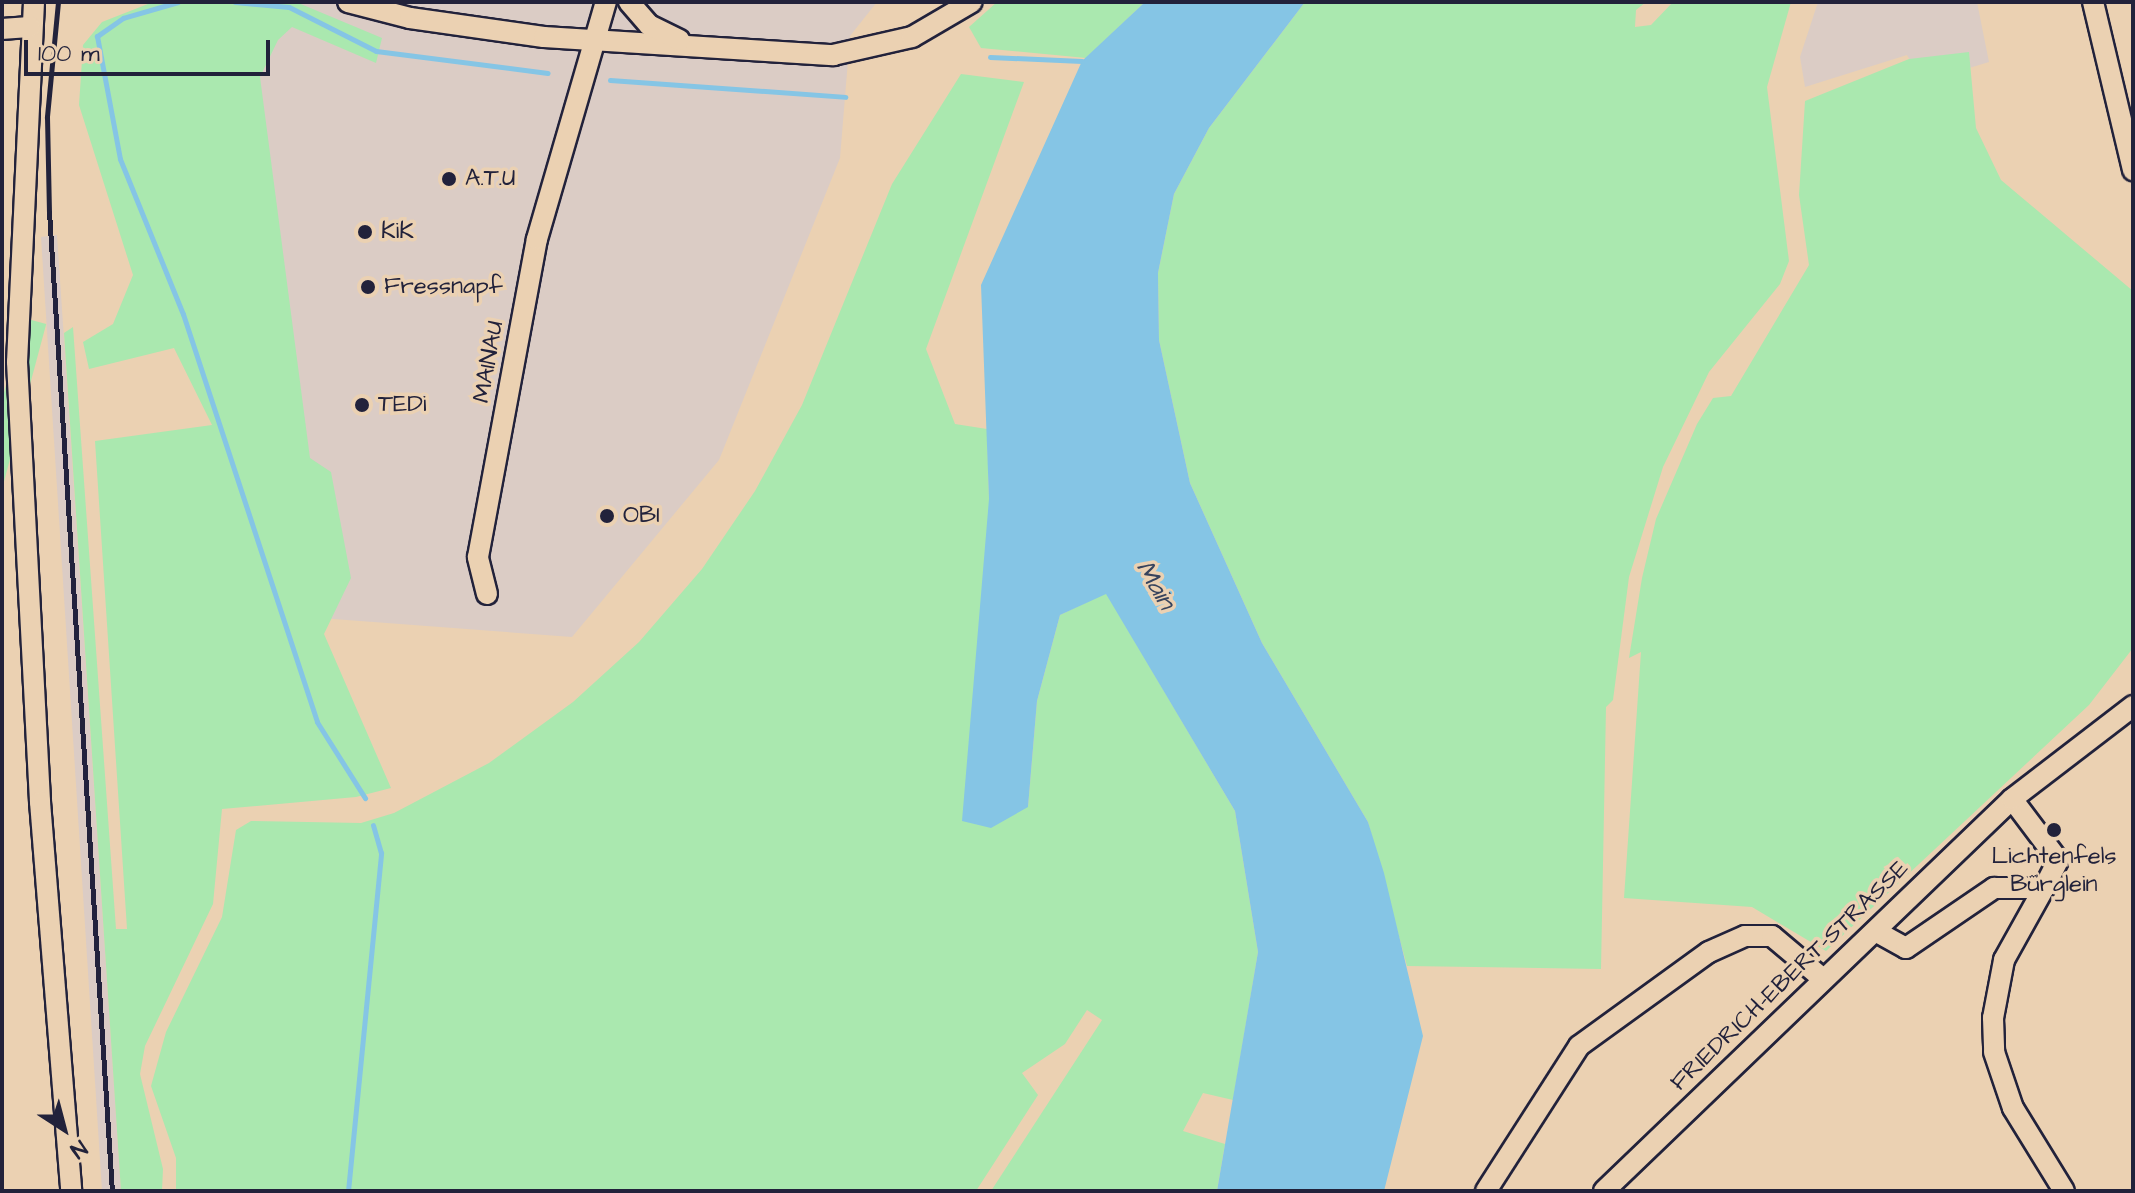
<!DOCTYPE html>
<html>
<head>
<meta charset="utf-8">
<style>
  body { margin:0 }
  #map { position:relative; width:2135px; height:1193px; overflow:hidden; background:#ebd1b2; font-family:"Architects Daughter",sans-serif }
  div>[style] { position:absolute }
  .built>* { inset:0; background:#dbccc5 }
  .green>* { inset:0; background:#aae8af; transform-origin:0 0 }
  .water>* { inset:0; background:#85c5e5 }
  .stream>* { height:5px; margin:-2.5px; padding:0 2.5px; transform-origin:2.5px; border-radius:2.5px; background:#85c5e5 }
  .roads { filter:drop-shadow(2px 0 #22223b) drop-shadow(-2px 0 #22223b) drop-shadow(0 2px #22223b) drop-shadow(0 -2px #22223b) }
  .minor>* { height:20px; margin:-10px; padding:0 10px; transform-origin:10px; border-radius:10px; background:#ebd1b2 }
  .rail>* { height:5px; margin:-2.5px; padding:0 2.5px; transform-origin:2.5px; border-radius:2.5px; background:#22223b }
  .dots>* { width:22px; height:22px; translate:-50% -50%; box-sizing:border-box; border:4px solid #ebd1b2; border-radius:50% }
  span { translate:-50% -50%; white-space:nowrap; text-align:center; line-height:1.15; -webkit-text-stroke:7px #ebd1b2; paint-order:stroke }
  .poi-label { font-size:24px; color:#22223b }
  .left { translate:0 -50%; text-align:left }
  .street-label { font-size:24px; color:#22223b }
  .water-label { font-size:26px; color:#36435d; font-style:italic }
  .frame { position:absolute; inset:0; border:4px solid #22223b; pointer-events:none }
  .north { position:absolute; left:24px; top:1089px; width:80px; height:80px; -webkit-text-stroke:6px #ebd1b2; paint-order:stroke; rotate:144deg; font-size:22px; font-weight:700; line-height:32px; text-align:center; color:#22223b }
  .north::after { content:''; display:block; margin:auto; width:28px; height:36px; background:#22223b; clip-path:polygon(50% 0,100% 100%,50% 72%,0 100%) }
  .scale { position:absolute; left:24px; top:40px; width:246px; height:36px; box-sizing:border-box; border:4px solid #22223b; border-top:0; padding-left:10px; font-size:24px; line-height:28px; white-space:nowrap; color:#22223b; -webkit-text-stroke:6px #ebd1b2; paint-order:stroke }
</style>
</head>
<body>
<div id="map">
  <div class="built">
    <div style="clip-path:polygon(239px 2px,877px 2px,850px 36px,840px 158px,719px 460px,572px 637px,320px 618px)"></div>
    <div style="clip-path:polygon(1818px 2px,1977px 2px,1989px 62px,1923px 82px,1907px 55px,1805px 87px,1800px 57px)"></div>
    <div style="clip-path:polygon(57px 235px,121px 1191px,102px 1191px,41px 237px)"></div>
  </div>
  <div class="green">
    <div style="clip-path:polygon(153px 2px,296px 2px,382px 38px,376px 63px,292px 27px,278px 40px,260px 77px,310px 458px,331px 472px,351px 578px,324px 634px,391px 788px,356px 797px,222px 809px,213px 904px,145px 1046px,140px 1074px,163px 1169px,162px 1191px,121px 1191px,64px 333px,73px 327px,116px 929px,127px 929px,95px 441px,212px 425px,174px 348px,89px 369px,83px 342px,113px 324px,133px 275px,79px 105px,83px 45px,102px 22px)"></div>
    <div style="clip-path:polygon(997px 2px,1145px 2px,1086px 58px,981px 48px,969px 27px)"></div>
    <div style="clip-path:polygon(1305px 2px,1646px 2px,1636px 10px,1635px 27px,1651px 25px,1673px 2px,1791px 2px,1767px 87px,1789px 261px,1780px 284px,1709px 372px,1663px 467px,1629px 577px,1613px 700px,1606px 707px,1601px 969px,1407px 966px,1368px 822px,1262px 643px,1190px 483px,1159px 340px,1158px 273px,1174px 194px,1209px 128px)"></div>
    <div style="clip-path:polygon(1969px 52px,1976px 128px,2001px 180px,2133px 291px,2133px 648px,2089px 705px,1826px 951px,1752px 907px,1624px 898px,1641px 652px,1629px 658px,1642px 578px,1656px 519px,1697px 424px,1713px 398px,1731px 396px,1809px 265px,1799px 195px,1805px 101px,1909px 59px)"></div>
    <div style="clip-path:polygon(961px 74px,1024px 82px,926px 349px,955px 424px,987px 429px,989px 499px,1028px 807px,1037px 701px,1060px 615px,1106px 593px,1235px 811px,1258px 952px,1233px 1100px,1203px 1093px,1183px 1131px,1225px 1144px,1217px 1191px,991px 1191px,1102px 1020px,1087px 1010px,1065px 1044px,1022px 1073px,1038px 1095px,976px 1191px,176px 1191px,176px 1158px,151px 1086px,166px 1032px,222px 917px,236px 830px,251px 821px,361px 823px,394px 813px,489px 763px,573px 702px,639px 642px,702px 569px,755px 491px,802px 405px,892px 184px)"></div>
    <div style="left:24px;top:318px;width:23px;height:875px;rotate:15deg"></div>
  </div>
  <div class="water">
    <div style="clip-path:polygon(1145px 2px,1305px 2px,1209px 128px,1174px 194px,1158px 273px,1159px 340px,1190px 483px,1262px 643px,1368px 822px,1384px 873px,1423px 1036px,1384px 1191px,1217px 1191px,1258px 952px,1235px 811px,1106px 594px,1060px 615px,1037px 701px,1028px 807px,991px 828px,962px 821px,989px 499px,981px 285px,1082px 61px)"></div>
  </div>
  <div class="stream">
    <div style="left:178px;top:2px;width:57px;rotate:163.8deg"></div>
    <div style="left:123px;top:18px;width:32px;rotate:145deg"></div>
    <div style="left:97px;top:36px;width:125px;rotate:79.4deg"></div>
    <div style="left:120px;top:159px;width:167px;rotate:67.9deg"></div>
    <div style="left:183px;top:314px;width:429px;rotate:71.8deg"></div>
    <div style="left:317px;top:722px;width:90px;rotate:57.7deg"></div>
    <div style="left:235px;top:2px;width:54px;rotate:5.3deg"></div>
    <div style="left:289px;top:7px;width:97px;rotate:26.8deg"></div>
    <div style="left:376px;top:51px;width:173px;rotate:7.3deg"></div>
    <div style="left:990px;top:57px;width:92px;rotate:2.5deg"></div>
    <div style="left:610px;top:80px;width:236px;rotate:4.1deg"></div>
    <div style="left:348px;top:1191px;width:340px;rotate:-84.4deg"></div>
    <div style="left:381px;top:853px;width:29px;rotate:-106deg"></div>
  </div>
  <div class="roads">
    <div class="minor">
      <div style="left:34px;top:2px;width:360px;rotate:92.7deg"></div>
      <div style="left:17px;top:362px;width:441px;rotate:87deg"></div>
      <div style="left:40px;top:802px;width:390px;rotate:85.4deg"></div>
      <div style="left:348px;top:2px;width:64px;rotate:14.5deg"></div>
      <div style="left:410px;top:18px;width:135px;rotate:8.1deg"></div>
      <div style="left:544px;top:37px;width:290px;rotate:3.6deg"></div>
      <div style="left:833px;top:55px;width:81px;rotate:-12.8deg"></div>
      <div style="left:912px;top:37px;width:69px;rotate:-30.3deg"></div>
      <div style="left:629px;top:2px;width:30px;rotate:49deg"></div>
      <div style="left:649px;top:25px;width:34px;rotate:26deg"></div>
      <div style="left:2093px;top:2px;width:173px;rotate:76.6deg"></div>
      <div style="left:2px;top:29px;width:28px;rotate:-4deg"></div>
      <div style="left:487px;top:594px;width:38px;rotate:-104deg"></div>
      <div style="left:478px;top:557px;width:323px;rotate:-79.5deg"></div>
      <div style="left:537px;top:239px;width:247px;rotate:-73.8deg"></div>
      <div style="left:2044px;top:888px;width:82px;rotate:119.1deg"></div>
      <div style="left:2004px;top:960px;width:59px;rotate:100.7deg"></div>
      <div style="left:1993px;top:1018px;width:34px;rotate:88deg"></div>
      <div style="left:1994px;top:1052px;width:59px;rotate:71.3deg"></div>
      <div style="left:2013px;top:1108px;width:97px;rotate:58.4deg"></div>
      <div style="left:1877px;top:932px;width:33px;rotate:29deg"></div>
      <div style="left:1906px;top:948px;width:107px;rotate:-34.3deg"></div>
      <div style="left:1994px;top:888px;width:50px"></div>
      <div style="left:2044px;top:888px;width:31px;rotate:-63deg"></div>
      <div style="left:2058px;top:860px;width:76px;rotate:-127deg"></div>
      <div style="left:1486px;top:1191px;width:172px;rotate:-57.3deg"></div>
      <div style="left:1579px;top:1046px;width:160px;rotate:-35.9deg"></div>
      <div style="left:1709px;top:952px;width:39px;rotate:-24deg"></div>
      <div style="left:1745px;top:936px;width:27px"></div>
      <div style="left:1772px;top:936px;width:67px;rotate:40.1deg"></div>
      <div style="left:1604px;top:1191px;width:566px;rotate:-43.85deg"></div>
      <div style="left:2012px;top:799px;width:153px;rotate:-37.5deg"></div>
    </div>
  </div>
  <div class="rail">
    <div style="left:58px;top:2px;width:116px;rotate:95.5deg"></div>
    <div style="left:47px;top:117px;width:95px;rotate:88.8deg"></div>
    <div style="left:49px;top:212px;width:981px;rotate:86.32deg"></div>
  </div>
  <div class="dots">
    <div style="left:449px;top:179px;background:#22223b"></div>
    <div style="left:365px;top:232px;background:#22223b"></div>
    <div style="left:368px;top:287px;background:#22223b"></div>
    <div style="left:362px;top:405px;background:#22223b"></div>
    <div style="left:607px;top:516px;background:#22223b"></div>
    <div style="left:2054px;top:830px;background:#22223b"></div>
  </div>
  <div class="poi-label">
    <span class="left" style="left:465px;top:179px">A.T.U</span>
    <span class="left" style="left:381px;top:232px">KiK</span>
    <span class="left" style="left:384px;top:287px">Fressnapf</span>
    <span class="left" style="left:378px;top:405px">TEDi</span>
    <span class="left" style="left:623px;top:516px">OBI</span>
    <span style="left:2054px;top:871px">Lichtenfels<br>Bürglein</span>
  </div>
  <div class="street-label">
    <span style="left:489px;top:362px;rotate:-80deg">MAINAU</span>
    <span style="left:1790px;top:976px;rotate:-44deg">FRIEDRICH-EBERT-STRASSE</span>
  </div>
  <div class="water-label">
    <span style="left:1155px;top:585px;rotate:59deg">Main</span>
  </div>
  <div class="frame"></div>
  <div class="north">N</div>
  <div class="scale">100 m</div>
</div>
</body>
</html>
